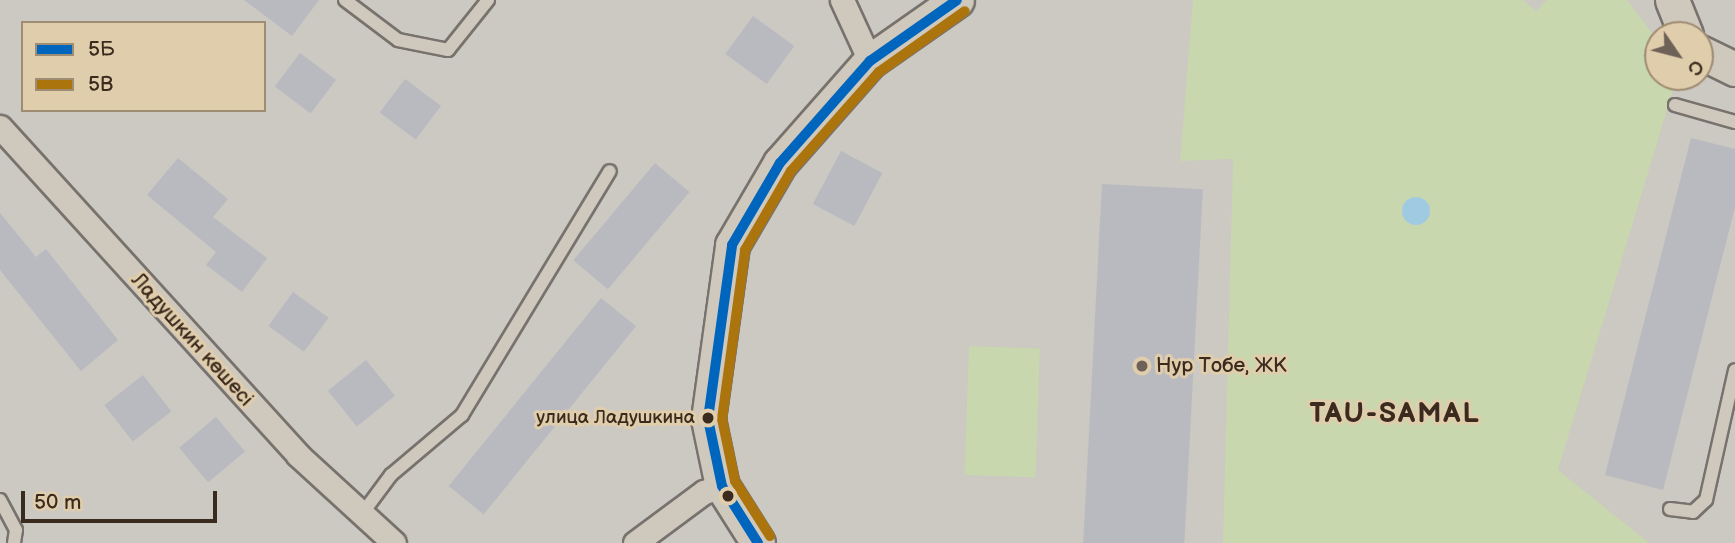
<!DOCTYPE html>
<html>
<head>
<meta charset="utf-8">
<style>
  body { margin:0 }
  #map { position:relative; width:1735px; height:543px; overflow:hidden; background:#ccc8c2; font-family:"Balsamiq Sans",sans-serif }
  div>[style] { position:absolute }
  .green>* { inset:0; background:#c8d7ae; transform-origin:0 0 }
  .water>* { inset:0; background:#a0cae1 }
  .round { border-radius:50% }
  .building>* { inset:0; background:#b9bac0; transform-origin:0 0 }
  .roads { filter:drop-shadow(2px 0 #77726d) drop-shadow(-2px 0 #77726d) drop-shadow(0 2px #77726d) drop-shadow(0 -2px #77726d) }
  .lane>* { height:12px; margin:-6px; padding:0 6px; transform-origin:6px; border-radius:6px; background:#cfc8bd }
  .street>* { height:23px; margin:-11.5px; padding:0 11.5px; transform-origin:11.5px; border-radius:11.5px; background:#cfc8bd }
  .secondary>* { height:33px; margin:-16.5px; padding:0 16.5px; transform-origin:16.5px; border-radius:16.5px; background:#cfc8bd }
  .bus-1>* { height:10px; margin:-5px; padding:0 5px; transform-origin:5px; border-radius:5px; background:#0065bd }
  .bus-2>* { height:10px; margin:-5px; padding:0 5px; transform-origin:5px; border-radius:5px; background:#ac740c }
  .dots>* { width:19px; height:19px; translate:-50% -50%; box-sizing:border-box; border:4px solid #e0cdab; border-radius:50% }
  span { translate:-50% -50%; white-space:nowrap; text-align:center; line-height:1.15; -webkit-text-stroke:6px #e0cdab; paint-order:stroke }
  .bus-label { font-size:19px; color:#3b2a1e }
  .right { translate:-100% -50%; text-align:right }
  .street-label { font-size:21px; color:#3b2a1e }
  .poi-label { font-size:21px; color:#3b2a1e }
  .left { translate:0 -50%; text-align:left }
  .district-label { font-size:28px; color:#3b2a1e; font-weight:700; letter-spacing:2px }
  .legend { position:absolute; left:21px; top:21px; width:245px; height:91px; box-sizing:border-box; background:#e0cdab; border:2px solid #9e8c73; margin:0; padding:9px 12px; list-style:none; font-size:21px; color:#3b2a1e }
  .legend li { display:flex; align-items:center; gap:14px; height:35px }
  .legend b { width:35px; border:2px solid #9e8c73 }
  .north { position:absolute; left:1644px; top:21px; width:70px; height:70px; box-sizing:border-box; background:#e0cdab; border:2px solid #9e8c73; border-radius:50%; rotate:125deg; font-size:19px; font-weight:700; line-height:28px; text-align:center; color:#3b2a1e }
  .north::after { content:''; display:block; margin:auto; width:24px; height:32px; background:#6e6157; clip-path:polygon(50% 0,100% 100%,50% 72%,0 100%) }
  .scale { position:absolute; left:21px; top:491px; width:196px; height:32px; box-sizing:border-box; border:4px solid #3b2a1e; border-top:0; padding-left:9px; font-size:21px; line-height:24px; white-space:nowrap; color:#3b2a1e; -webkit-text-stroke:5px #e0cdab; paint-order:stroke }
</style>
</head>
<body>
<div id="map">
  <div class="green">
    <div style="clip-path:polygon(1193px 0,1523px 0,1536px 11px,1547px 0,1627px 0,1658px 41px,1658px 77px,1677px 77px,1558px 470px,1649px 543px,1223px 543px,1233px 159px,1180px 161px)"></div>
    <div style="left:969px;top:346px;width:71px;height:129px;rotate:2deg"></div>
  </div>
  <div class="water">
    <div class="round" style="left:1402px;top:197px;width:28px;height:28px"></div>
  </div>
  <div class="building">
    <div style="clip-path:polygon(244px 0,319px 0,292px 36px)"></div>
    <div style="left:753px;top:16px;width:51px;height:47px;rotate:36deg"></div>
    <div style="left:300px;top:53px;width:45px;height:42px;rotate:37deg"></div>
    <div style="left:405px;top:79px;width:45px;height:42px;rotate:37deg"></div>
    <div style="clip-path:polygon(1691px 138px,1735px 149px,1735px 207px,1663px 490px,1605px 475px)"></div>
    <div style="left:841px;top:151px;width:47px;height:60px;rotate:28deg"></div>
    <div style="clip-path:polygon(178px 158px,228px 199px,213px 217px,267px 258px,242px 292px,206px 265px,216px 252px,147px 195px)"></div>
    <div style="left:655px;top:163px;width:45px;height:127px;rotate:40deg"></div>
    <div style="left:1102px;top:184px;width:101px;height:360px;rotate:3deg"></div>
    <div style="clip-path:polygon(0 213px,36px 257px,46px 249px,118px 340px,81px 371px,0 270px)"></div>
    <div style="left:293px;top:292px;width:44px;height:42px;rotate:36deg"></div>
    <div style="left:601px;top:298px;width:45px;height:242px;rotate:39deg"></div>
    <div style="left:366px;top:360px;width:46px;height:49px;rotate:51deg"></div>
    <div style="left:143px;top:375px;width:46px;height:49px;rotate:52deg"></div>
    <div style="left:216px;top:417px;width:45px;height:48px;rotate:50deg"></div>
  </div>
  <div class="roads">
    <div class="lane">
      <div style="left:345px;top:0;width:66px;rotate:37deg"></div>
      <div style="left:398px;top:40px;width:51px;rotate:11.3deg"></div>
      <div style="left:448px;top:50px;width:64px;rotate:-51.3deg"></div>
      <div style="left:1675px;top:105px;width:62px;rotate:15.8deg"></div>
      <div style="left:0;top:500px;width:34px;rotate:62deg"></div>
      <div style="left:16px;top:530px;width:13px;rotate:99deg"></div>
      <div style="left:1670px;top:509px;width:23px;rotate:7deg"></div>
      <div style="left:1693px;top:512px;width:18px;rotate:-43deg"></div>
      <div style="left:1706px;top:500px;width:133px;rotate:-77.4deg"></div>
      <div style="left:362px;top:514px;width:49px;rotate:-53.4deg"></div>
      <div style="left:391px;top:475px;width:93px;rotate:-40.2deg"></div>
      <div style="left:462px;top:415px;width:285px;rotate:-58.8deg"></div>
    </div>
    <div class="street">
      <div style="left:842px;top:0;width:67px;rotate:65.3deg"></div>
      <div style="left:0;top:127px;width:443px;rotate:47.7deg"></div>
      <div style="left:298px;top:455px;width:130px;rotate:42.5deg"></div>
      <div style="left:635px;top:543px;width:86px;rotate:-36.5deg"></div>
      <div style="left:704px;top:492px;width:19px;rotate:-18deg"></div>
    </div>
    <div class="secondary">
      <div style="left:1672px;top:0;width:38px;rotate:68deg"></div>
      <div style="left:1700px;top:52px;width:39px;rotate:26deg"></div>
      <div style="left:758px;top:543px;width:67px;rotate:-122.3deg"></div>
      <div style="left:722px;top:486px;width:68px;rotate:-101.8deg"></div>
      <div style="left:708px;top:419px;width:176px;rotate:-82.1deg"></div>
      <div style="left:732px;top:245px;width:95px;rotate:-59.7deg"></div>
      <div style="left:780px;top:163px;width:136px;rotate:-48.6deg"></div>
      <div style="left:870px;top:61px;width:106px;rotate:-35deg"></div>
    </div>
  </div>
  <div class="bus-1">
    <div style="left:758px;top:543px;width:67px;rotate:-122.3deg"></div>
    <div style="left:722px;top:486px;width:68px;rotate:-101.8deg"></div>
    <div style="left:708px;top:419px;width:176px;rotate:-82.1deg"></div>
    <div style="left:732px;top:245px;width:95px;rotate:-59.7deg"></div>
    <div style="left:780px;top:163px;width:136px;rotate:-48.6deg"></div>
    <div style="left:870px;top:61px;width:106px;rotate:-35deg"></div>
  </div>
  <div class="bus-2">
    <div style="left:770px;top:536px;width:65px;rotate:-122.5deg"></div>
    <div style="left:735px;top:481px;width:63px;rotate:-101.8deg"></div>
    <div style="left:722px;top:419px;width:171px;rotate:-82.2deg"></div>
    <div style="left:745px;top:250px;width:91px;rotate:-59.8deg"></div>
    <div style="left:791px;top:171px;width:132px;rotate:-48.4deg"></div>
    <div style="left:879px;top:72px;width:105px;rotate:-35.3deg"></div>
  </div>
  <div class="dots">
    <div style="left:1142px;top:366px;background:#6e6157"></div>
    <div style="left:708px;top:418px;background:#3b2a1e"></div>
    <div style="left:728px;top:496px;background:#3b2a1e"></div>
  </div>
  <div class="bus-label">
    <span class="right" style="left:695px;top:418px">улица Ладушкина</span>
  </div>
  <div class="street-label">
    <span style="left:192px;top:340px;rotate:48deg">Ладушкин көшесі</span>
  </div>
  <div class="poi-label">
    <span class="left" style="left:1156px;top:366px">Нур Тобе, ЖК</span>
  </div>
  <div class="district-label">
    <span style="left:1395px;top:414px">TAU-SAMAL</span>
  </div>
  <ul class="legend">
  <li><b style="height:9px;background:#0065bd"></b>5Б</li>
  <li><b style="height:9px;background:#ac740c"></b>5В</li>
  </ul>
  <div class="north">С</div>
  <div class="scale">50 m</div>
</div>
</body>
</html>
